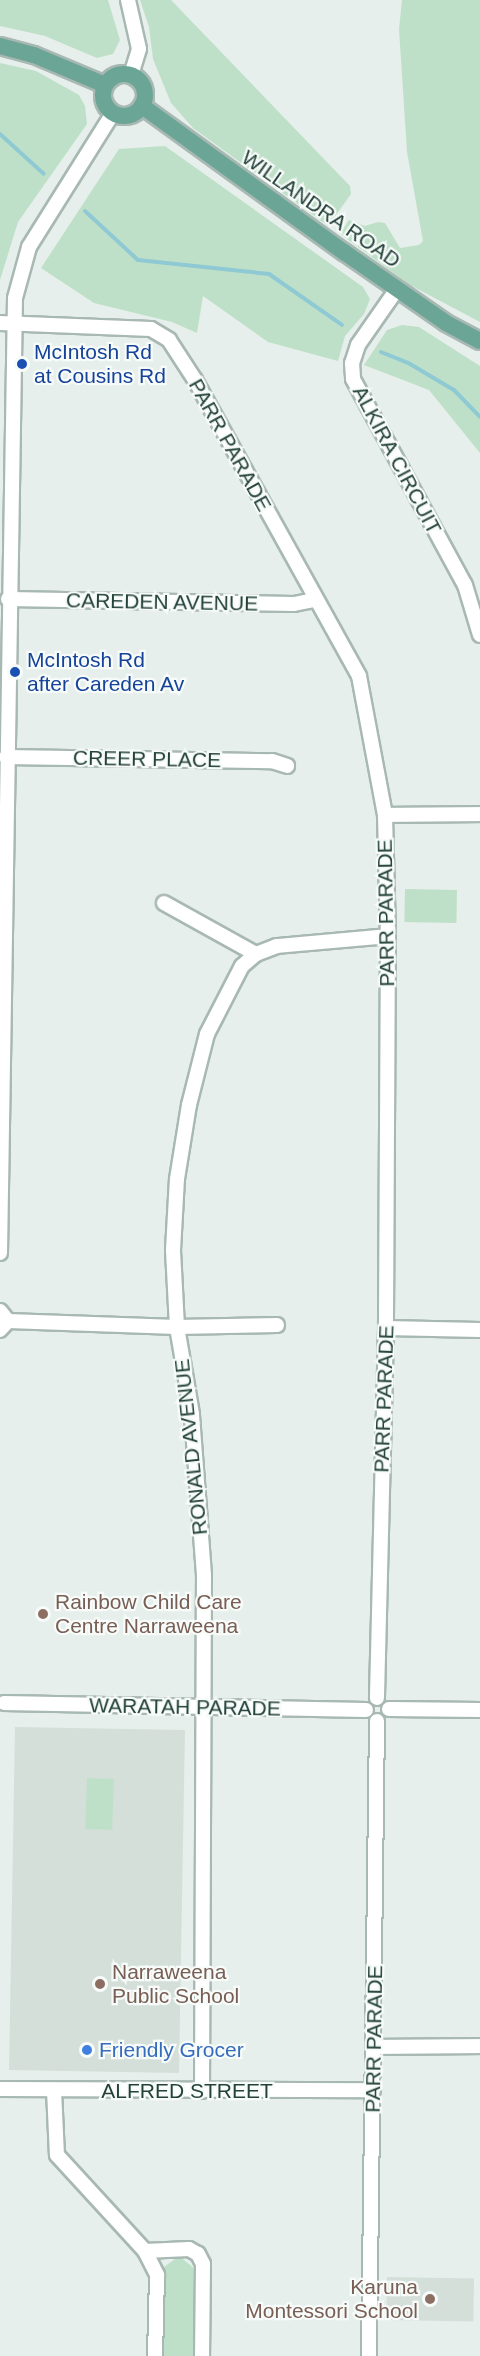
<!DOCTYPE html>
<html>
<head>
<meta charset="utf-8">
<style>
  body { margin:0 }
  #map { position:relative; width:480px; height:2356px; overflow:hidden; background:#e6efeb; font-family:Arial,sans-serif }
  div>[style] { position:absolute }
  .built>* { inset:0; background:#d4dfda; transform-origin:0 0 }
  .green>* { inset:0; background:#bfe0c8; transform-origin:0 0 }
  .stream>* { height:4px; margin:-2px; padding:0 2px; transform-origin:2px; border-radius:2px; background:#8ec9d4 }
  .roads { filter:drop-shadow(2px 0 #a8b8b2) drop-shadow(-2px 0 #a8b8b2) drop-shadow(0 2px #a8b8b2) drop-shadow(0 -2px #a8b8b2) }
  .minor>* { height:14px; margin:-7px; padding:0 7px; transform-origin:7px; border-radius:7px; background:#fff }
  .major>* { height:16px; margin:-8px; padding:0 8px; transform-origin:8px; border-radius:8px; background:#6aa596 }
  .major>.ring { margin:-8px; padding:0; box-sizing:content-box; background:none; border:16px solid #6aa596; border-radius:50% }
  .dots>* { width:16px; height:16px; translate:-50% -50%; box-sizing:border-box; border:3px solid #f7fbf9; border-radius:50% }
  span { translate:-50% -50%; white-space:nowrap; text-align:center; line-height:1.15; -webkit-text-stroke:4.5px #f7fbf9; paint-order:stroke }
  .street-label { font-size:21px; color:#24423a }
  .transit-label { font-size:21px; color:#164399 }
  .left { translate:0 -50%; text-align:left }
  .education-label { font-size:21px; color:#785e54 }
  .right { translate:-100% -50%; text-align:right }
  .shop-label { font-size:21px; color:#366cbe }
</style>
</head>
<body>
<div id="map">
  <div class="built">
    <div style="left:15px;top:1727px;width:170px;height:343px;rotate:1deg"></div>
    <div style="left:387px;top:2277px;width:87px;height:43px;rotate:1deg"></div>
  </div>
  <div class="green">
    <div style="clip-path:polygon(0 0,108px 0,120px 40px,113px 54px,97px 58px,45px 36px,0 26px)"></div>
    <div style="clip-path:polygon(140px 0,171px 0,350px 186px,351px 194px,328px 226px,193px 128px,171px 103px,153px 59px,149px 27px)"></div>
    <div style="clip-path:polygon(402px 0,480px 0,480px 322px,410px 285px,340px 234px,349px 220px,365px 226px,378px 222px,385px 223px,400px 248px,419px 245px,423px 241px,407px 152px,399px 29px)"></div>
    <div style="clip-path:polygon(0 63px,36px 71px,79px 95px,85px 106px,87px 124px,18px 222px,0 280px)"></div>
    <div style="clip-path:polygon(165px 146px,363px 287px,370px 299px,364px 314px,345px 336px,338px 361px,268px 342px,203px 296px,197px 333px,172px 322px,94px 303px,41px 268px,119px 149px)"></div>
    <div style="clip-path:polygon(402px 325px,419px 327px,480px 366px,480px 453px,429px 390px,364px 365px,387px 330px)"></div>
    <div style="left:405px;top:889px;width:52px;height:33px;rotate:1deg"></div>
    <div style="left:87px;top:1778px;width:27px;height:51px;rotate:2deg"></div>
    <div style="clip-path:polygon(179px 2256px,195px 2269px,194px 2356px,162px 2356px,164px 2267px)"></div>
  </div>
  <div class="stream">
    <div style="left:0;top:134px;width:59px;rotate:42.3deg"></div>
    <div style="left:85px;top:211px;width:72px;rotate:42.8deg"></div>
    <div style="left:138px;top:260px;width:132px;rotate:6.1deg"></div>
    <div style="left:269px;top:274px;width:89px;rotate:34.9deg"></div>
    <div style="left:381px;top:352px;width:31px;rotate:22deg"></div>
    <div style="left:410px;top:364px;width:51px;rotate:30.6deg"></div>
    <div style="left:454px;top:390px;width:37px;rotate:46deg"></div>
  </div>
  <div class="roads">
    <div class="minor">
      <div style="left:128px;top:0;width:50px;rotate:77.3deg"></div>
      <div style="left:139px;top:49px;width:27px;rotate:107deg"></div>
      <div style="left:397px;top:289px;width:68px;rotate:124.9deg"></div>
      <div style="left:358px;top:345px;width:19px;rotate:108deg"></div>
      <div style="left:352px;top:363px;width:16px;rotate:86deg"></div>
      <div style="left:353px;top:379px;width:234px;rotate:61.5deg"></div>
      <div style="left:465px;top:585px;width:52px;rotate:73.3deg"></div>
      <div style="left:0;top:323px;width:151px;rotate:2.3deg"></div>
      <div style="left:151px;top:329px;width:21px;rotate:31deg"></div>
      <div style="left:169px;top:340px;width:48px;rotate:57deg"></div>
      <div style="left:195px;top:380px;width:338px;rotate:61deg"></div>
      <div style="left:359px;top:676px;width:141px;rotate:79.4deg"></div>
      <div style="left:385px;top:815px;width:121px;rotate:88.6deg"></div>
      <div style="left:388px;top:936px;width:392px;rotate:90.3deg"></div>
      <div style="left:386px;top:1328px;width:370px;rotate:91.4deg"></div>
      <div style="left:8px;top:599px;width:286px;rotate:1deg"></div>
      <div style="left:294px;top:604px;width:21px;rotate:-11deg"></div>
      <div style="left:6px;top:757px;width:266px;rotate:0.9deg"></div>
      <div style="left:272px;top:761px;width:16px;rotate:18deg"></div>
      <div style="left:385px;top:815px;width:95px;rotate:-0.6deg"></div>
      <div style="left:164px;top:903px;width:105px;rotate:29deg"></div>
      <div style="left:0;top:1253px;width:955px;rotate:-89.1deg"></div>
      <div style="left:15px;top:298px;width:53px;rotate:-74.6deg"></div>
      <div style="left:29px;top:247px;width:158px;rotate:-57.9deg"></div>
      <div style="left:0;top:1311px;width:13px;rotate:51deg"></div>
      <div style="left:8px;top:1321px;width:12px;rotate:132deg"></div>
      <div style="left:8px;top:1321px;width:169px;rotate:2deg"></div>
      <div style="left:177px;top:1327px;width:100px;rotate:-1.1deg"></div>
      <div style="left:386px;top:1328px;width:94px;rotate:1.2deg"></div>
      <div style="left:4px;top:1703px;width:362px;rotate:1.1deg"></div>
      <div style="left:389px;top:1709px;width:91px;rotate:0.6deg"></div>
      <div style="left:375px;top:2047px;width:105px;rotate:-0.5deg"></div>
      <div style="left:0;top:2089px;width:373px;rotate:0.2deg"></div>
      <div style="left:54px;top:2090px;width:65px;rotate:87.4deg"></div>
      <div style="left:57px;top:2155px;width:130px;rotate:47.5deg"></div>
      <div style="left:145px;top:2251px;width:44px;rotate:-2.6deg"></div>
      <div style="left:189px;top:2249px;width:10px;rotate:29deg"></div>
      <div style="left:198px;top:2254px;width:11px;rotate:63deg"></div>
      <div style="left:203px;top:2264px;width:92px;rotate:90.6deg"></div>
      <div style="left:202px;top:2091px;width:516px;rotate:-89.78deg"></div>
      <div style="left:204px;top:1575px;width:161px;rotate:-94.3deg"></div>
      <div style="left:192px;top:1414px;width:88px;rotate:-99.8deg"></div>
      <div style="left:177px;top:1327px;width:77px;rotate:-93deg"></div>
      <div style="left:173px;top:1250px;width:71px;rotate:-86.8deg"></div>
      <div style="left:177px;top:1179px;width:75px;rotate:-80.8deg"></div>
      <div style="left:189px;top:1105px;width:73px;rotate:-75.8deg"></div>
      <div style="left:207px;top:1034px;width:76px;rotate:-62.8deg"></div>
      <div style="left:242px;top:966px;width:18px;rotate:-41deg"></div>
      <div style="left:256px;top:954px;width:22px;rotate:-21deg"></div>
      <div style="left:277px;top:946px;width:111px;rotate:-5.1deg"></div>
      <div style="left:145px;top:2251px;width:27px;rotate:63deg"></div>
      <div style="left:157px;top:2275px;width:81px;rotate:91.4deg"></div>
      <div style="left:369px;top:2356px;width:635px;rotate:-89.28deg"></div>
    </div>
    <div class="major">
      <div style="left:0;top:46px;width:35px;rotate:15deg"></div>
      <div style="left:34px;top:55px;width:77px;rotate:22.9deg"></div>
      <div class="ring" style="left:103px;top:74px;width:26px;height:26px"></div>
      <div style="left:142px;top:106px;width:249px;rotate:35.9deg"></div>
      <div style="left:344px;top:252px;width:124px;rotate:34.8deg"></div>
      <div style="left:446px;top:323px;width:38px;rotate:28deg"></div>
    </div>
  </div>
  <div class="dots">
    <div style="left:22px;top:364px;background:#1a4fb4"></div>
    <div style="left:15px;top:672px;background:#1a4fb4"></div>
    <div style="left:43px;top:1614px;background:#8d6e63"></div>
    <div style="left:100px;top:1984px;background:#8d6e63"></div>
    <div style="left:87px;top:2050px;background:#3f7fe0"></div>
    <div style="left:430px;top:2299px;background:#8d6e63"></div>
  </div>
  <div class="street-label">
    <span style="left:321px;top:209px;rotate:35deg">WILLANDRA ROAD</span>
    <span style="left:230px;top:445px;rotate:61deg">PARR PARADE</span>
    <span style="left:397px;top:460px;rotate:62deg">ALKIRA CIRCUIT</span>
    <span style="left:162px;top:602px;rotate:1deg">CAREDEN AVENUE</span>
    <span style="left:147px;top:759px;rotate:1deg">CREER PLACE</span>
    <span style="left:386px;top:913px;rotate:-91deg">PARR PARADE</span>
    <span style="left:384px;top:1399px;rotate:-88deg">PARR PARADE</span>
    <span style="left:191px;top:1447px;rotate:-96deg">RONALD AVENUE</span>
    <span style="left:185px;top:1707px;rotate:1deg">WARATAH PARADE</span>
    <span style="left:374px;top:2039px;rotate:-89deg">PARR PARADE</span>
    <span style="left:187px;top:2091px">ALFRED STREET</span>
  </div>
  <div class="transit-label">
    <span class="left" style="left:34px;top:364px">McIntosh Rd<br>at Cousins Rd</span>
    <span class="left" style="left:27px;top:672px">McIntosh Rd<br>after Careden Av</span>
  </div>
  <div class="education-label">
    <span class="left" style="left:55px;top:1614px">Rainbow Child Care<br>Centre Narraweena</span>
    <span class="left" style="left:112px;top:1984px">Narraweena<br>Public School</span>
    <span class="right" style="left:418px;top:2299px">Karuna<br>Montessori School</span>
  </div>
  <div class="shop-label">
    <span class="left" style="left:99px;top:2050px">Friendly Grocer</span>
  </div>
</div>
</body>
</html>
